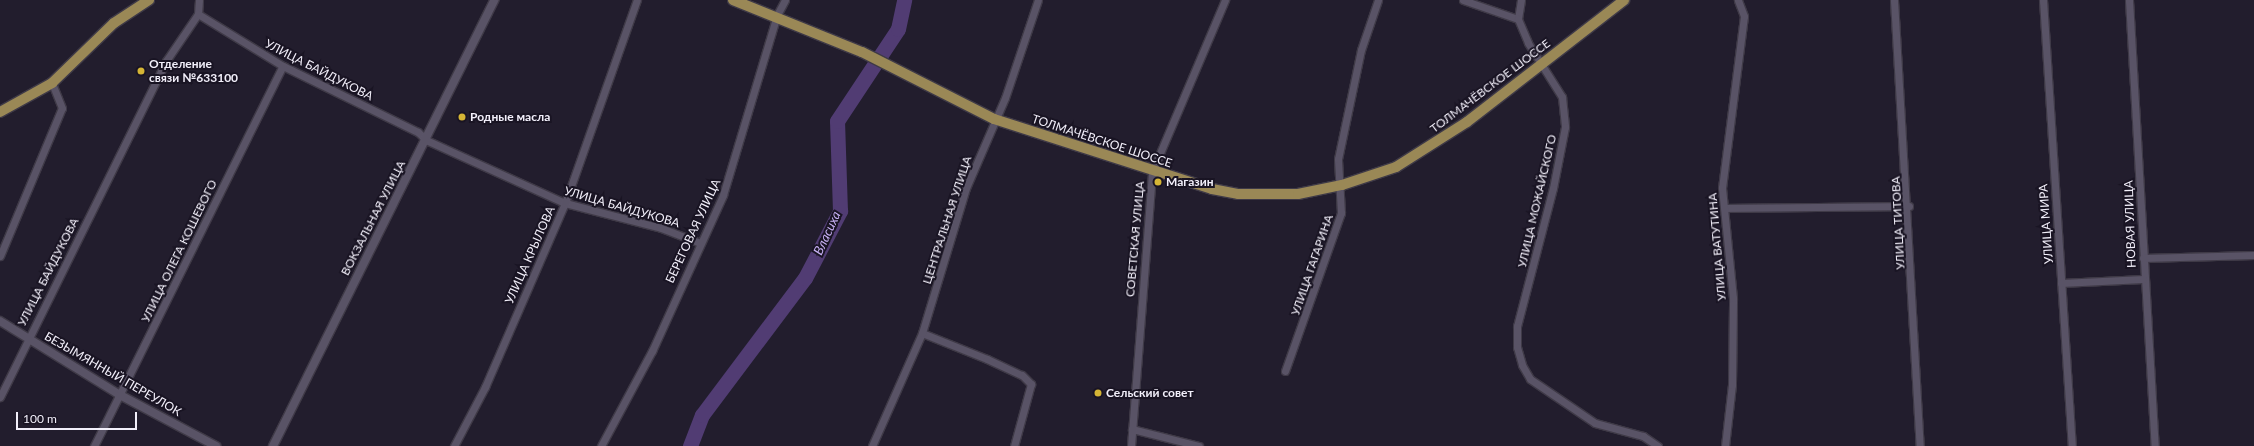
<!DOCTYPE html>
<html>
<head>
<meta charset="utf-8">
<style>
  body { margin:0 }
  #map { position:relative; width:2254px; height:446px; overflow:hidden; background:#221d2d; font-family:Lato,sans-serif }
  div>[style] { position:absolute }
  .river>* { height:15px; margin:-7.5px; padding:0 7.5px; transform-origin:7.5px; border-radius:7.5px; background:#513c73 }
  .roads { filter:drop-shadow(1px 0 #3f3a47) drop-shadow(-1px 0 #3f3a47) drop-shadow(0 1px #3f3a47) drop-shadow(0 -1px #3f3a47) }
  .minor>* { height:7px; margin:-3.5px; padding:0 3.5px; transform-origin:3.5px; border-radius:3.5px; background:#595366 }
  .tertiary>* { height:8px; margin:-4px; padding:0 4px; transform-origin:4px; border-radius:4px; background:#595366 }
  .primary>* { height:10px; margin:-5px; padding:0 5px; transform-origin:5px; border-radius:5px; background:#9a8856 }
  .dots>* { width:11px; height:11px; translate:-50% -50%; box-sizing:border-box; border:2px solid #191423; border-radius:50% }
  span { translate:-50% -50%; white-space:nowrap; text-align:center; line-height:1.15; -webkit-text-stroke:4px #191423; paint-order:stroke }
  .poi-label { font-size:12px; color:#f2effa; font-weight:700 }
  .left { translate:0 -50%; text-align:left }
  .street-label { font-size:12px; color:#f2effa }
  .water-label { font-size:13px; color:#c9b2f6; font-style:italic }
  .scale { position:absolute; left:16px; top:412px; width:121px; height:18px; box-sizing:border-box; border:2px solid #f2effa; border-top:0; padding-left:5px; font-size:12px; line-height:14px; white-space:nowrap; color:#f2effa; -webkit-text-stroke:3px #191423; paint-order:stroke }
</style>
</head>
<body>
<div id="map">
  <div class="river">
    <div style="left:690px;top:446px;width:33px;rotate:-69deg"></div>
    <div style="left:702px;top:415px;width:171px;rotate:-53.1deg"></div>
    <div style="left:805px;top:278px;width:76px;rotate:-62.4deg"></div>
    <div style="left:840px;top:211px;width:90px;rotate:-91.9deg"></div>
    <div style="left:837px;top:121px;width:110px;rotate:-56.5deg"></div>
    <div style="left:898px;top:29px;width:30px;rotate:-78deg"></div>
  </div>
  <div class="roads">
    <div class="minor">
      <div style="left:1463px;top:0;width:58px;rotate:19.1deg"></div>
      <div style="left:1521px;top:0;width:19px;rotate:99deg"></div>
      <div style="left:1518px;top:19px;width:26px;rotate:67deg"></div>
      <div style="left:1528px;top:43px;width:64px;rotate:57.8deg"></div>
      <div style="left:1562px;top:97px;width:30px;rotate:84deg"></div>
      <div style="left:1565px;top:127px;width:62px;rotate:101.1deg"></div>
      <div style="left:1553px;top:188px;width:143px;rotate:104.6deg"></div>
      <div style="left:1517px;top:326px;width:21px;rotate:90deg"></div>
      <div style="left:1517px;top:347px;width:19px;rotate:74deg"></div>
      <div style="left:1522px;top:365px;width:16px;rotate:60deg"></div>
      <div style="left:1530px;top:379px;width:78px;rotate:34.1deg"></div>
      <div style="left:1595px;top:423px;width:50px;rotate:15.2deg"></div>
      <div style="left:1643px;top:436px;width:18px;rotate:34deg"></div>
      <div style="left:1894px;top:0;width:447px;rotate:86.7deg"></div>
      <div style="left:2043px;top:0;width:447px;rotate:86.3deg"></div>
      <div style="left:2129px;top:0;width:447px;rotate:86.7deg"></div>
      <div style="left:198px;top:14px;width:14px;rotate:-86deg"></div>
      <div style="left:1725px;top:208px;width:184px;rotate:-0.6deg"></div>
      <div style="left:0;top:256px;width:160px;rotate:-67.3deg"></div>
      <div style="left:62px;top:108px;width:27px;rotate:-112deg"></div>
      <div style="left:2143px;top:258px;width:111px;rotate:-1.5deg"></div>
      <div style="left:2061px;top:283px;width:82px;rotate:-2.8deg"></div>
      <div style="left:922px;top:333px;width:70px;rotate:21.8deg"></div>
      <div style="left:987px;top:359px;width:38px;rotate:25deg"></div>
      <div style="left:1022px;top:375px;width:13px;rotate:45deg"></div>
      <div style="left:1031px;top:384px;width:64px;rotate:105.3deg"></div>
      <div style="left:1285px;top:371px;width:168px;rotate:-70.5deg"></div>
      <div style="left:1341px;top:213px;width:54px;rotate:-93.2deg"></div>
      <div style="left:1338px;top:159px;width:111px;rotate:-78.1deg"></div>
      <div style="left:1361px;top:50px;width:53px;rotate:-71.2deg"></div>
      <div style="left:0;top:397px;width:375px;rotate:-63.7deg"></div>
      <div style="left:166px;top:61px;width:57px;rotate:-55.8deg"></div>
      <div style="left:198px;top:14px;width:100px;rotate:31.5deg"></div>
      <div style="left:283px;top:66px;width:150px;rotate:26.1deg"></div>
      <div style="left:418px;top:132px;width:11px;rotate:45deg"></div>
      <div style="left:426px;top:140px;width:153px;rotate:24.4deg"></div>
      <div style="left:565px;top:203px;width:99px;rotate:14.6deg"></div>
      <div style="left:661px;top:228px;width:42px;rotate:21deg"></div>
      <div style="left:1132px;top:429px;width:69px;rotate:14.2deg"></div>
      <div style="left:94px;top:446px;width:424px;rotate:-63.6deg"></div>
      <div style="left:454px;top:446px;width:67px;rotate:-62.3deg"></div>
      <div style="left:485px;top:387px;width:201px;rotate:-66.5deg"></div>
      <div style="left:565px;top:203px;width:215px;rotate:-70.5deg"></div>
      <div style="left:601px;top:446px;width:108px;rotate:-61.8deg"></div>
      <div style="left:652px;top:351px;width:171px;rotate:-65.5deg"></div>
      <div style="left:723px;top:195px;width:188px;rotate:-73.3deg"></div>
      <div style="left:777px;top:15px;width:17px;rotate:-62deg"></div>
      <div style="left:872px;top:446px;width:124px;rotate:-66.1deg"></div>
      <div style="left:922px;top:333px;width:152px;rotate:-73.1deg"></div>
      <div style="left:966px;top:188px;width:98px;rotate:-66.6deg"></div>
      <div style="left:1005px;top:98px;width:103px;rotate:-71.4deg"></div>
      <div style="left:1131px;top:446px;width:275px;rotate:-85.6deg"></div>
      <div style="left:1152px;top:172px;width:187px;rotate:-67deg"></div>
      <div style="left:1725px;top:446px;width:61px;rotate:-83.5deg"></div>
      <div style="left:1732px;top:385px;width:87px;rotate:-89.3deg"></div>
      <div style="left:1733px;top:298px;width:111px;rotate:-95.7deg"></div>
      <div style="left:1722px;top:188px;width:173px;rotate:-82.7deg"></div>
      <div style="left:1744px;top:16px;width:17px;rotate:-111deg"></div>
    </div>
    <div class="tertiary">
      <div style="left:0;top:321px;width:141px;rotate:31.7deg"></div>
      <div style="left:120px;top:395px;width:109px;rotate:28deg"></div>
      <div style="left:273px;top:446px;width:498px;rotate:-63.6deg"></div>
    </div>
    <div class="primary">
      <div style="left:733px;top:0;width:139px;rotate:22deg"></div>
      <div style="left:862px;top:52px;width:148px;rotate:26.9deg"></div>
      <div style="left:994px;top:119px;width:229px;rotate:17.8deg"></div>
      <div style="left:1212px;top:189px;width:26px;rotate:11deg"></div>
      <div style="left:1238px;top:194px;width:60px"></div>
      <div style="left:1298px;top:194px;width:45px;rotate:-11.6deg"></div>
      <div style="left:1342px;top:185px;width:57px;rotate:-18.4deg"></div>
      <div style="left:1396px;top:167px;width:84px;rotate:-32.4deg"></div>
      <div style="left:1467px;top:122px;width:199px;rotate:-37.8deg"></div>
      <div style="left:0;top:112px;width:60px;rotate:-29.1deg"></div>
      <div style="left:52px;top:83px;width:86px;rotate:-44.1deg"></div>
      <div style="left:114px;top:23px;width:42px;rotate:-33.3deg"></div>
    </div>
  </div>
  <div class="dots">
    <div style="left:141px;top:71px;background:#d5b535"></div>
    <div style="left:462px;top:117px;background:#d5b535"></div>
    <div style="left:1158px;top:182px;background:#d5b535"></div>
    <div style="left:1098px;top:393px;background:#d5b535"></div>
  </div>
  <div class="poi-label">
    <span class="left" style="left:149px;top:71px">Отделение<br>связи №633100</span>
    <span class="left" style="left:470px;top:117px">Родные масла</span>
    <span class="left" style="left:1166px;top:182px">Магазин</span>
    <span class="left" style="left:1106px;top:393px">Сельский совет</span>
  </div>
  <div class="street-label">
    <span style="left:319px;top:70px;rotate:27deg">УЛИЦА БАЙДУКОВА</span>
    <span style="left:1490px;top:86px;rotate:-37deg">ТОЛМАЧЁВСКОЕ ШОССЕ</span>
    <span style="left:1102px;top:141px;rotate:18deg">ТОЛМАЧЁВСКОЕ ШОССЕ</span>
    <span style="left:1537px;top:201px;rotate:-77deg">УЛИЦА МОЖАЙСКОГО</span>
    <span style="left:622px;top:207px;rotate:16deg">УЛИЦА БАЙДУКОВА</span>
    <span style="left:373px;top:218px;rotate:-63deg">ВОКЗАЛЬНАЯ УЛИЦА</span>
    <span style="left:947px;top:220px;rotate:-72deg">ЦЕНТРАЛЬНАЯ УЛИЦА</span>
    <span style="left:1898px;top:223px;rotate:-93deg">УЛИЦА ТИТОВА</span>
    <span style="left:2046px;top:224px;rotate:-94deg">УЛИЦА МИРА</span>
    <span style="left:2130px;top:224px;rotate:-92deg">НОВАЯ УЛИЦА</span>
    <span style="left:693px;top:231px;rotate:-65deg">БЕРЕГОВАЯ УЛИЦА</span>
    <span style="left:1135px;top:239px;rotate:-85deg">СОВЕТСКАЯ УЛИЦА</span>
    <span style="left:1717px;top:247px;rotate:-95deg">УЛИЦА ВАТУТИНА</span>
    <span style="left:179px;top:251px;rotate:-64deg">УЛИЦА ОЛЕГА КОШЕВОГО</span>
    <span style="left:530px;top:255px;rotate:-66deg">УЛИЦА КРЫЛОВА</span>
    <span style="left:1312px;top:265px;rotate:-71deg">УЛИЦА ГАГАРИНА</span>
    <span style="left:48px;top:272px;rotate:-63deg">УЛИЦА БАЙДУКОВА</span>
    <span style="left:113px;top:374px;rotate:30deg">БЕЗЫМЯННЫЙ ПЕРЕУЛОК</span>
  </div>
  <div class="water-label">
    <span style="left:827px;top:233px;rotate:-65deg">Власиха</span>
  </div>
  <div class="scale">100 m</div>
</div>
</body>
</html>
